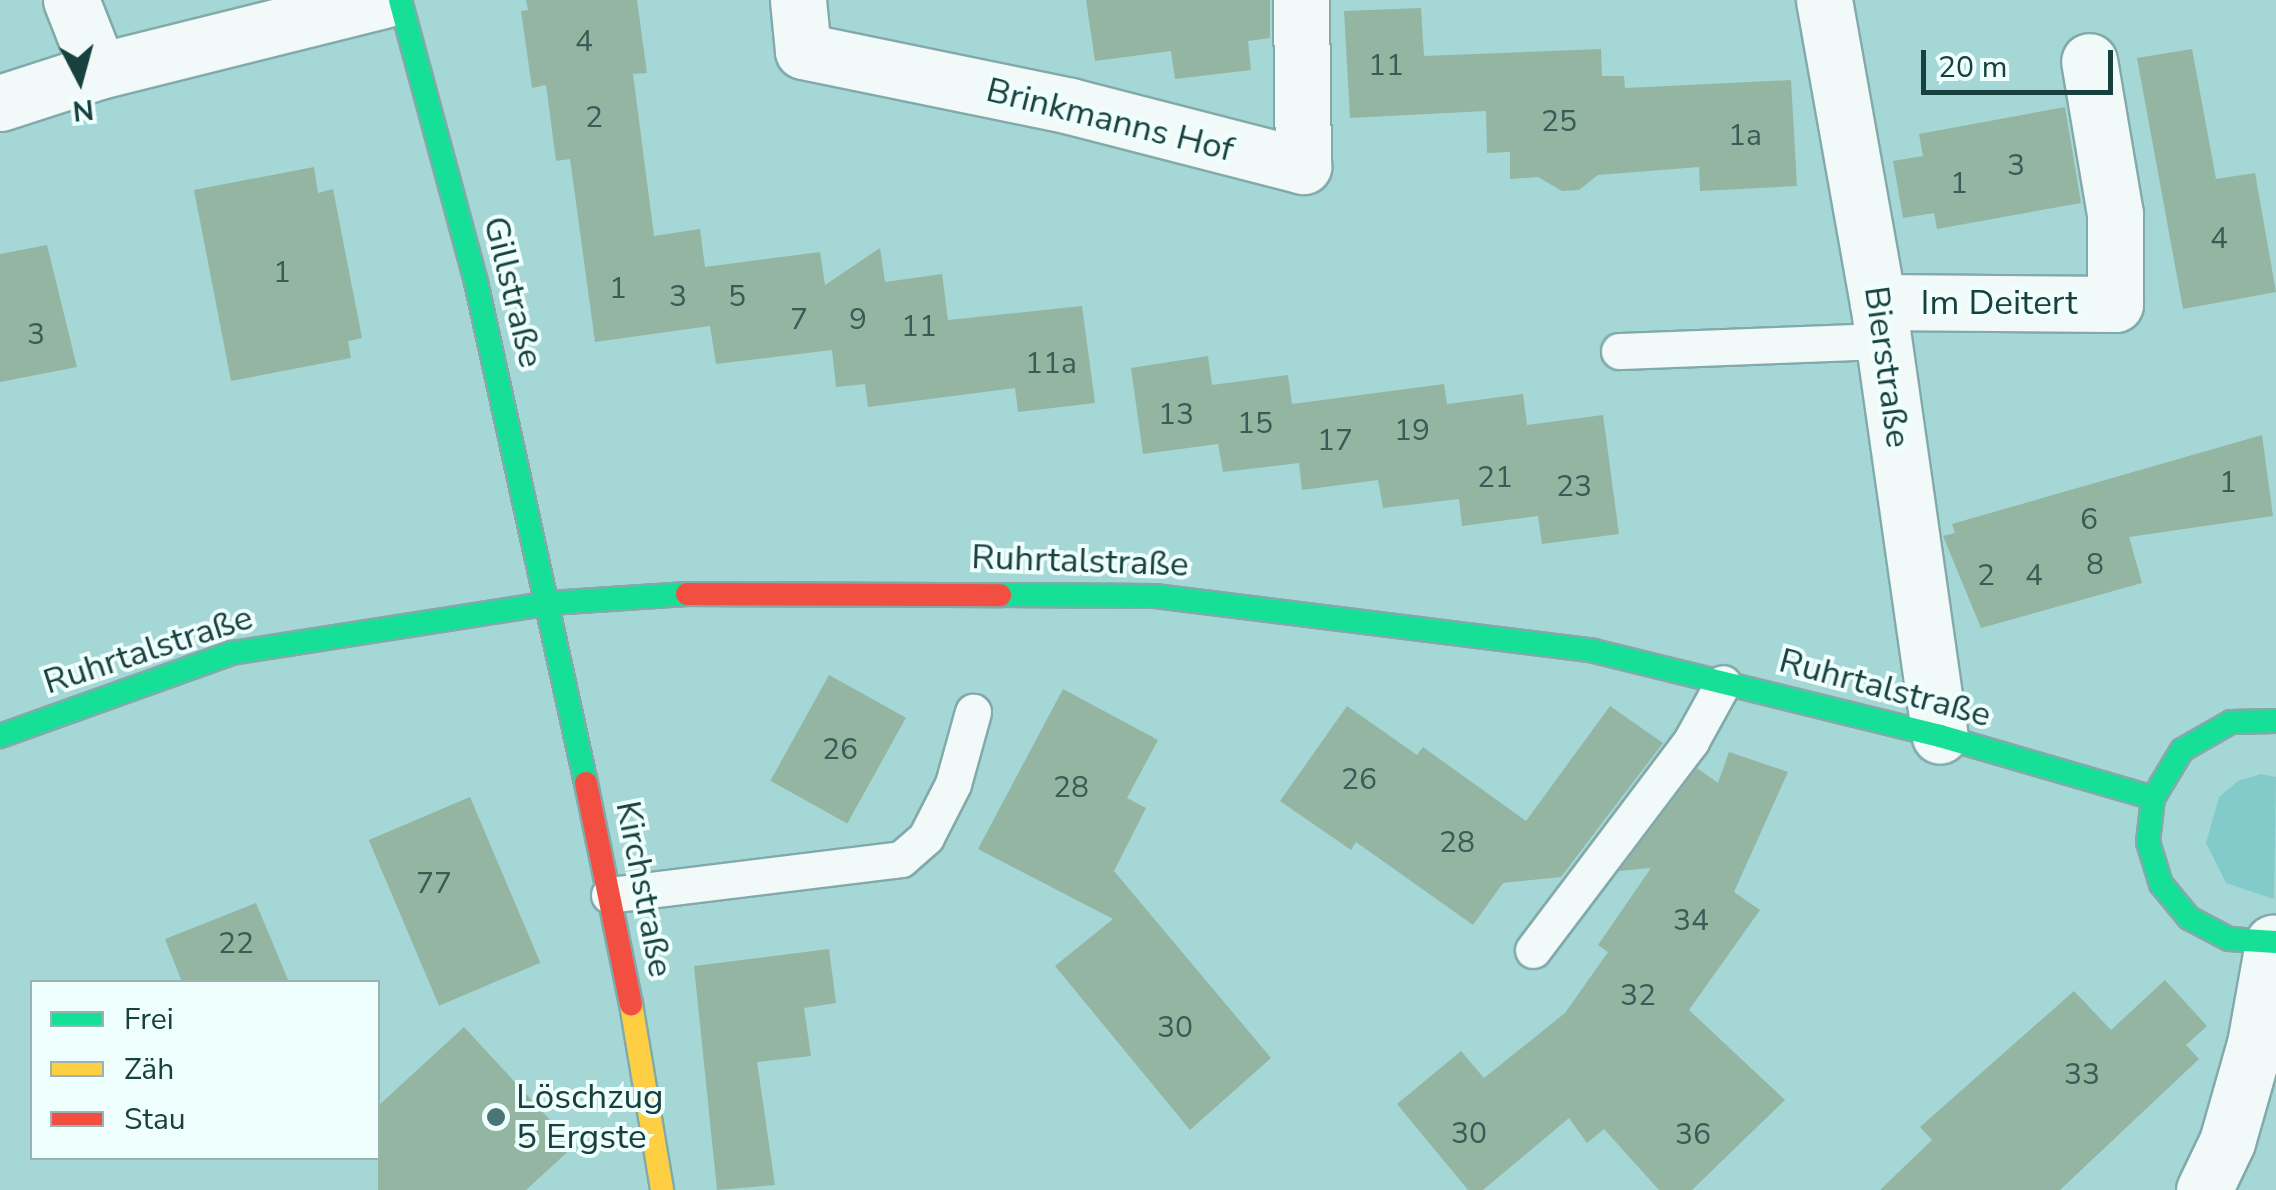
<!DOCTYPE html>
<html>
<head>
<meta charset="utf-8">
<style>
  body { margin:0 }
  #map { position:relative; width:2276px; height:1190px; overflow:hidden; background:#a5d7d6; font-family:"Nunito Sans",sans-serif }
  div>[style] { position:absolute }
  .green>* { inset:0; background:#83cbca }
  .building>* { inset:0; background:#94b5a2; transform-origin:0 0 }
  .roads { filter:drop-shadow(2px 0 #82aaaa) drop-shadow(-2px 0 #82aaaa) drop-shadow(0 2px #82aaaa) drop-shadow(0 -2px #82aaaa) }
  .lane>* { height:35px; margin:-17.5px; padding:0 17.5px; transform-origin:17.5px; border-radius:17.5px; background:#f2f9f9 }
  .street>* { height:55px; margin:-27.5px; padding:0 27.5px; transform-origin:27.5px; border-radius:27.5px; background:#f2f9f9 }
  .fast>* { height:22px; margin:-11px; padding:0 11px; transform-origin:11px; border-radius:11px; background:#16e098 }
  .slow>* { height:22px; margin:-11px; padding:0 11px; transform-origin:11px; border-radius:11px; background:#ffcf43 }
  .jam>* { height:22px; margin:-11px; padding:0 11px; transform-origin:11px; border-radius:11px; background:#f24e42 }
  .dots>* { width:28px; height:28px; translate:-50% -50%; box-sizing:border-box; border:5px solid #eefffe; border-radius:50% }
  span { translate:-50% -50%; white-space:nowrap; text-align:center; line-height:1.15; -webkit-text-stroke:8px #eefffe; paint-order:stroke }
  .number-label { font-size:30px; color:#375d58 }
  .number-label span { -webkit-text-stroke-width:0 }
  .street-label { font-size:35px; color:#18403f }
  .poi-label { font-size:35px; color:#18403f }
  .left { translate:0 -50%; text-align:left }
  .legend { position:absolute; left:30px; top:980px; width:350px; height:180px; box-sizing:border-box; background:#eefffe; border:2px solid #98b3b2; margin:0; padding:12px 18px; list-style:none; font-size:30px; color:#18403f }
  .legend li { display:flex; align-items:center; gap:20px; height:50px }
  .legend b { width:50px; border:2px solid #98b3b2 }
  .north { position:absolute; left:30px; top:30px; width:100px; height:100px; -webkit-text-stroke:8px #eefffe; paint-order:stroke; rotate:174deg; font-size:28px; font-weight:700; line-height:40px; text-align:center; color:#18403f }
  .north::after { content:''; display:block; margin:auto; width:35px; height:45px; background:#18403f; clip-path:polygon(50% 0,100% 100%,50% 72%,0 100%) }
  .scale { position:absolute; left:1921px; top:50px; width:192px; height:45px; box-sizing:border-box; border:5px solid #18403f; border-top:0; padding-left:12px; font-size:30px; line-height:35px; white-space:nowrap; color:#18403f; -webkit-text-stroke:8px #eefffe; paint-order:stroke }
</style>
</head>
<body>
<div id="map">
  <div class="green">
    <div style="clip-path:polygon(2261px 774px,2276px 777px,2274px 899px,2226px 883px,2206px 843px,2219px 797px,2238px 781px)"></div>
  </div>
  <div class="building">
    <div style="clip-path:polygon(526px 0,637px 0,647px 73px,633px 74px,654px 236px,700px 229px,705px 267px,820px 252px,825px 285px,880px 248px,885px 282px,942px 274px,948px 320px,1082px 306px,1095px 403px,1018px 412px,1015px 388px,868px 407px,865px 384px,836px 387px,832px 350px,716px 364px,710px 326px,595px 342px,570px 159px,556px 161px,546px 85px,532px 88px,521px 11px,528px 10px)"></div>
    <div style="clip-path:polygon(1086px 0,1270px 0,1270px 38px,1248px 41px,1251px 70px,1175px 79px,1171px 51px,1095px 61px)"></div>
    <div style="clip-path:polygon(1421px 8px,1424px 56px,1601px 49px,1602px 76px,1624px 76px,1625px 88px,1791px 80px,1797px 186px,1700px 191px,1699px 167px,1598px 175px,1579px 190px,1562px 191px,1538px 177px,1510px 179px,1510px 152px,1487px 153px,1486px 111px,1350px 118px,1344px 11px)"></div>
    <div style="clip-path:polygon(2192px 49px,2216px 179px,2255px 173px,2276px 292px,2183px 309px,2137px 58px)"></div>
    <div style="clip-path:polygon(2065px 107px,2081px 203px,1937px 229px,1934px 213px,1903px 218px,1893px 161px,1923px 156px,1919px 134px)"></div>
    <div style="clip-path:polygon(314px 167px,318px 193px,333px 189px,362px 338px,348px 341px,351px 358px,231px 381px,194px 190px)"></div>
    <div style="clip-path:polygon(47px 245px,77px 367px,0 382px,0 254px)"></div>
    <div style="clip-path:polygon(1208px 356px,1212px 385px,1288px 375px,1292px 404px,1444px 384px,1447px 404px,1523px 394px,1527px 425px,1603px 415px,1619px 534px,1542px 544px,1538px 516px,1462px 526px,1459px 499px,1383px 508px,1378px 480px,1302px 490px,1299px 463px,1223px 472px,1218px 444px,1143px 454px,1131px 368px)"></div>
    <div style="clip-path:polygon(2262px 435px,2273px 516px,2129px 537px,2142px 583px,1981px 628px,1943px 536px,1955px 533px,1952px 524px)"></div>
    <div style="left:829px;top:675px;width:88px;height:121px;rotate:29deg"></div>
    <div style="clip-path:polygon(1063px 689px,1158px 740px,1127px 798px,1146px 808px,1114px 871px,1271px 1058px,1190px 1130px,1055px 966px,1113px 919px,978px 849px)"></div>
    <div style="clip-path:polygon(1347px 706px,1417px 755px,1423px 747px,1526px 821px,1610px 706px,1663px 743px,1561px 877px,1503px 883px,1473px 925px,1356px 842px,1351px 850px,1280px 801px)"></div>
    <div style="clip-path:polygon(1729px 752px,1788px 772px,1734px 892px,1760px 910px,1689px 1010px,1785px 1100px,1692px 1190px,1659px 1190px,1604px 1129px,1587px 1143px,1569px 1118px,1483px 1190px,1468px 1190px,1397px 1104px,1461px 1051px,1484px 1078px,1565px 1013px,1608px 952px,1598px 945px,1651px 868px,1619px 871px,1697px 768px,1718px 783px)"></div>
    <div style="left:470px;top:797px;width:180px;height:110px;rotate:67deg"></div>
    <div style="clip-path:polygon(256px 903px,289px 982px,182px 982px,165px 939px)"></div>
    <div style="clip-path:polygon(829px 949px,836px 1003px,804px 1008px,811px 1056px,757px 1062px,775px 1185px,717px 1190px,694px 966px)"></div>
    <div style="clip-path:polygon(2165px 980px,2207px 1026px,2186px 1045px,2199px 1059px,2060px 1190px,1880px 1190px,1932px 1140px,1920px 1127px,2074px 991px,2111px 1030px)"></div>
    <div style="clip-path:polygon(464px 1027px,574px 1146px,526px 1190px,378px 1190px,378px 1106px)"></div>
  </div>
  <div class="roads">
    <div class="lane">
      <div style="left:1619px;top:351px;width:264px;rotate:-2.2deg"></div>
      <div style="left:609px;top:895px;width:294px;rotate:-7deg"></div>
      <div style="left:901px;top:859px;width:33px;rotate:-41deg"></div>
      <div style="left:926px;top:837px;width:59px;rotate:-63deg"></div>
      <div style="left:953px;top:784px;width:75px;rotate:-74.5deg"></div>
      <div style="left:1533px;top:950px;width:262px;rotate:-52.9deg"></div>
      <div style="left:1691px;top:741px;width:66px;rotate:-61.1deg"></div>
    </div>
    <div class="street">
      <div style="left:71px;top:0;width:76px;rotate:68.5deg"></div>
      <div style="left:798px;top:0;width:51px;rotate:84.4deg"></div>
      <div style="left:803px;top:51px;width:273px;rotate:11.6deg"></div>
      <div style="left:1070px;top:106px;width:241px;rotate:14.4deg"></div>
      <div style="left:1303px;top:166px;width:166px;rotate:-90.7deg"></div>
      <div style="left:1824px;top:0;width:307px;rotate:79.9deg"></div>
      <div style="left:1878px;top:302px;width:438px;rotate:81.9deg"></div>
      <div style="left:0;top:103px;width:104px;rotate:-17.9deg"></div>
      <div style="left:99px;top:71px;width:293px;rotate:-14deg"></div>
      <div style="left:1878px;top:302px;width:237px;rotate:0.5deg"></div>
      <div style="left:2115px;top:304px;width:90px;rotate:-90deg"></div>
      <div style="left:2115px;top:214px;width:155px;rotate:-99.6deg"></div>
      <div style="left:2204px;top:1190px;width:53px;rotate:-64.4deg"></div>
      <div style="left:2227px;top:1142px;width:102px;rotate:-74.1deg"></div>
      <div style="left:2255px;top:1044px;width:103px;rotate:-79.9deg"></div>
    </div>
    <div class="fast">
      <div style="left:400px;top:0;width:292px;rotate:74.9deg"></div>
      <div style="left:476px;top:282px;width:513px;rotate:77.62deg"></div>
      <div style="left:1000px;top:595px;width:155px;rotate:0.4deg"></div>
      <div style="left:1155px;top:596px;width:442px;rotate:7.1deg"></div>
      <div style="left:1594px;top:651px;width:356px;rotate:13.8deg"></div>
      <div style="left:1940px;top:736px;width:222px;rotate:16.2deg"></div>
      <div style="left:2276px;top:721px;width:45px;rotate:178.7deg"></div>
      <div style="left:2231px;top:722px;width:56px;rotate:150.3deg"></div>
      <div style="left:2182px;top:750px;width:56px;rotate:121.1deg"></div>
      <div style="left:2153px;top:798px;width:44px;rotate:96.5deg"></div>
      <div style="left:2148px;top:842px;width:44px;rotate:72.8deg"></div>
      <div style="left:2161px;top:884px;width:44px;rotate:50.5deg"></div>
      <div style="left:2189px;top:918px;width:45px;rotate:27.7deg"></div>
      <div style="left:2229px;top:939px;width:47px;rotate:3.7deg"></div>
      <div style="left:0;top:736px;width:246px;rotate:-19.7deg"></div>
      <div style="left:232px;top:653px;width:322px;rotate:-8.9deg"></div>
      <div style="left:550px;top:603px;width:137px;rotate:-3.8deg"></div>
    </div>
    <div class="slow">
      <div style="left:631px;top:1004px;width:189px;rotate:80.5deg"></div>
    </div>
    <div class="jam">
      <div style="left:687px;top:594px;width:313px;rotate:0.2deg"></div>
      <div style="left:586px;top:783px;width:226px;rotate:78.5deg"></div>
    </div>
  </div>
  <div class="dots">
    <div style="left:496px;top:1117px;background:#497574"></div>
  </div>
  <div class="number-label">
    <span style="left:584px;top:42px">4</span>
    <span style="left:1386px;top:66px">11</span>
    <span style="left:594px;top:118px">2</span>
    <span style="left:1559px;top:122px">25</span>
    <span style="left:1745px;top:136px">1a</span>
    <span style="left:2016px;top:166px">3</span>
    <span style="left:1959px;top:184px">1</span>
    <span style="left:2219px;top:239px">4</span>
    <span style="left:282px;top:273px">1</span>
    <span style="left:618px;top:289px">1</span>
    <span style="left:678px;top:297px">3</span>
    <span style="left:737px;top:297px">5</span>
    <span style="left:799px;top:320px">7</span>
    <span style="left:858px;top:320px">9</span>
    <span style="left:919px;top:327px">11</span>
    <span style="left:36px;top:335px">3</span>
    <span style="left:1051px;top:364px">11a</span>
    <span style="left:1176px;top:415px">13</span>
    <span style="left:1255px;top:424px">15</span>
    <span style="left:1412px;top:431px">19</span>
    <span style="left:1335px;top:441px">17</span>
    <span style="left:1495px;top:478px">21</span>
    <span style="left:2228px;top:483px">1</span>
    <span style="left:1574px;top:487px">23</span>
    <span style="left:2089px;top:520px">6</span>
    <span style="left:2095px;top:565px">8</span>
    <span style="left:1986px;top:576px">2</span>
    <span style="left:2034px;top:576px">4</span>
    <span style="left:840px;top:750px">26</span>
    <span style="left:1359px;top:780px">26</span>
    <span style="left:1071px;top:788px">28</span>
    <span style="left:1457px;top:843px">28</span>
    <span style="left:434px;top:884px">77</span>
    <span style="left:1691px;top:921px">34</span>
    <span style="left:236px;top:944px">22</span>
    <span style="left:1638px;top:996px">32</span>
    <span style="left:1175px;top:1028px">30</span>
    <span style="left:2082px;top:1075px">33</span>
    <span style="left:1469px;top:1134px">30</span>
    <span style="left:1693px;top:1135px">36</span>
  </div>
  <div class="street-label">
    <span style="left:1110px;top:120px;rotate:14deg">Brinkmanns Hof</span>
    <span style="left:513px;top:292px;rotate:76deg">Gillstraße</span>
    <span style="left:1999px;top:303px">Im Deitert</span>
    <span style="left:1887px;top:367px;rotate:82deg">Bierstraße</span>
    <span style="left:1080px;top:561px;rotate:2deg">Ruhrtalstraße</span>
    <span style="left:148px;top:650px;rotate:-18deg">Ruhrtalstraße</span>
    <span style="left:1885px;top:688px;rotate:15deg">Ruhrtalstraße</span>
    <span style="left:644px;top:889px;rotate:79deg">Kirchstraße</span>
  </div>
  <div class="poi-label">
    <span class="left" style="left:516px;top:1117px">Löschzug<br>5 Ergste</span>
  </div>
  <ul class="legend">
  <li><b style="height:12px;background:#16e098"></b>Frei</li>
  <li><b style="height:12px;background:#ffcf43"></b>Zäh</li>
  <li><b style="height:12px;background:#f24e42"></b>Stau</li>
  </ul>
  <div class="north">N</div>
  <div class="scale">20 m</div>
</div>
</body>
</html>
